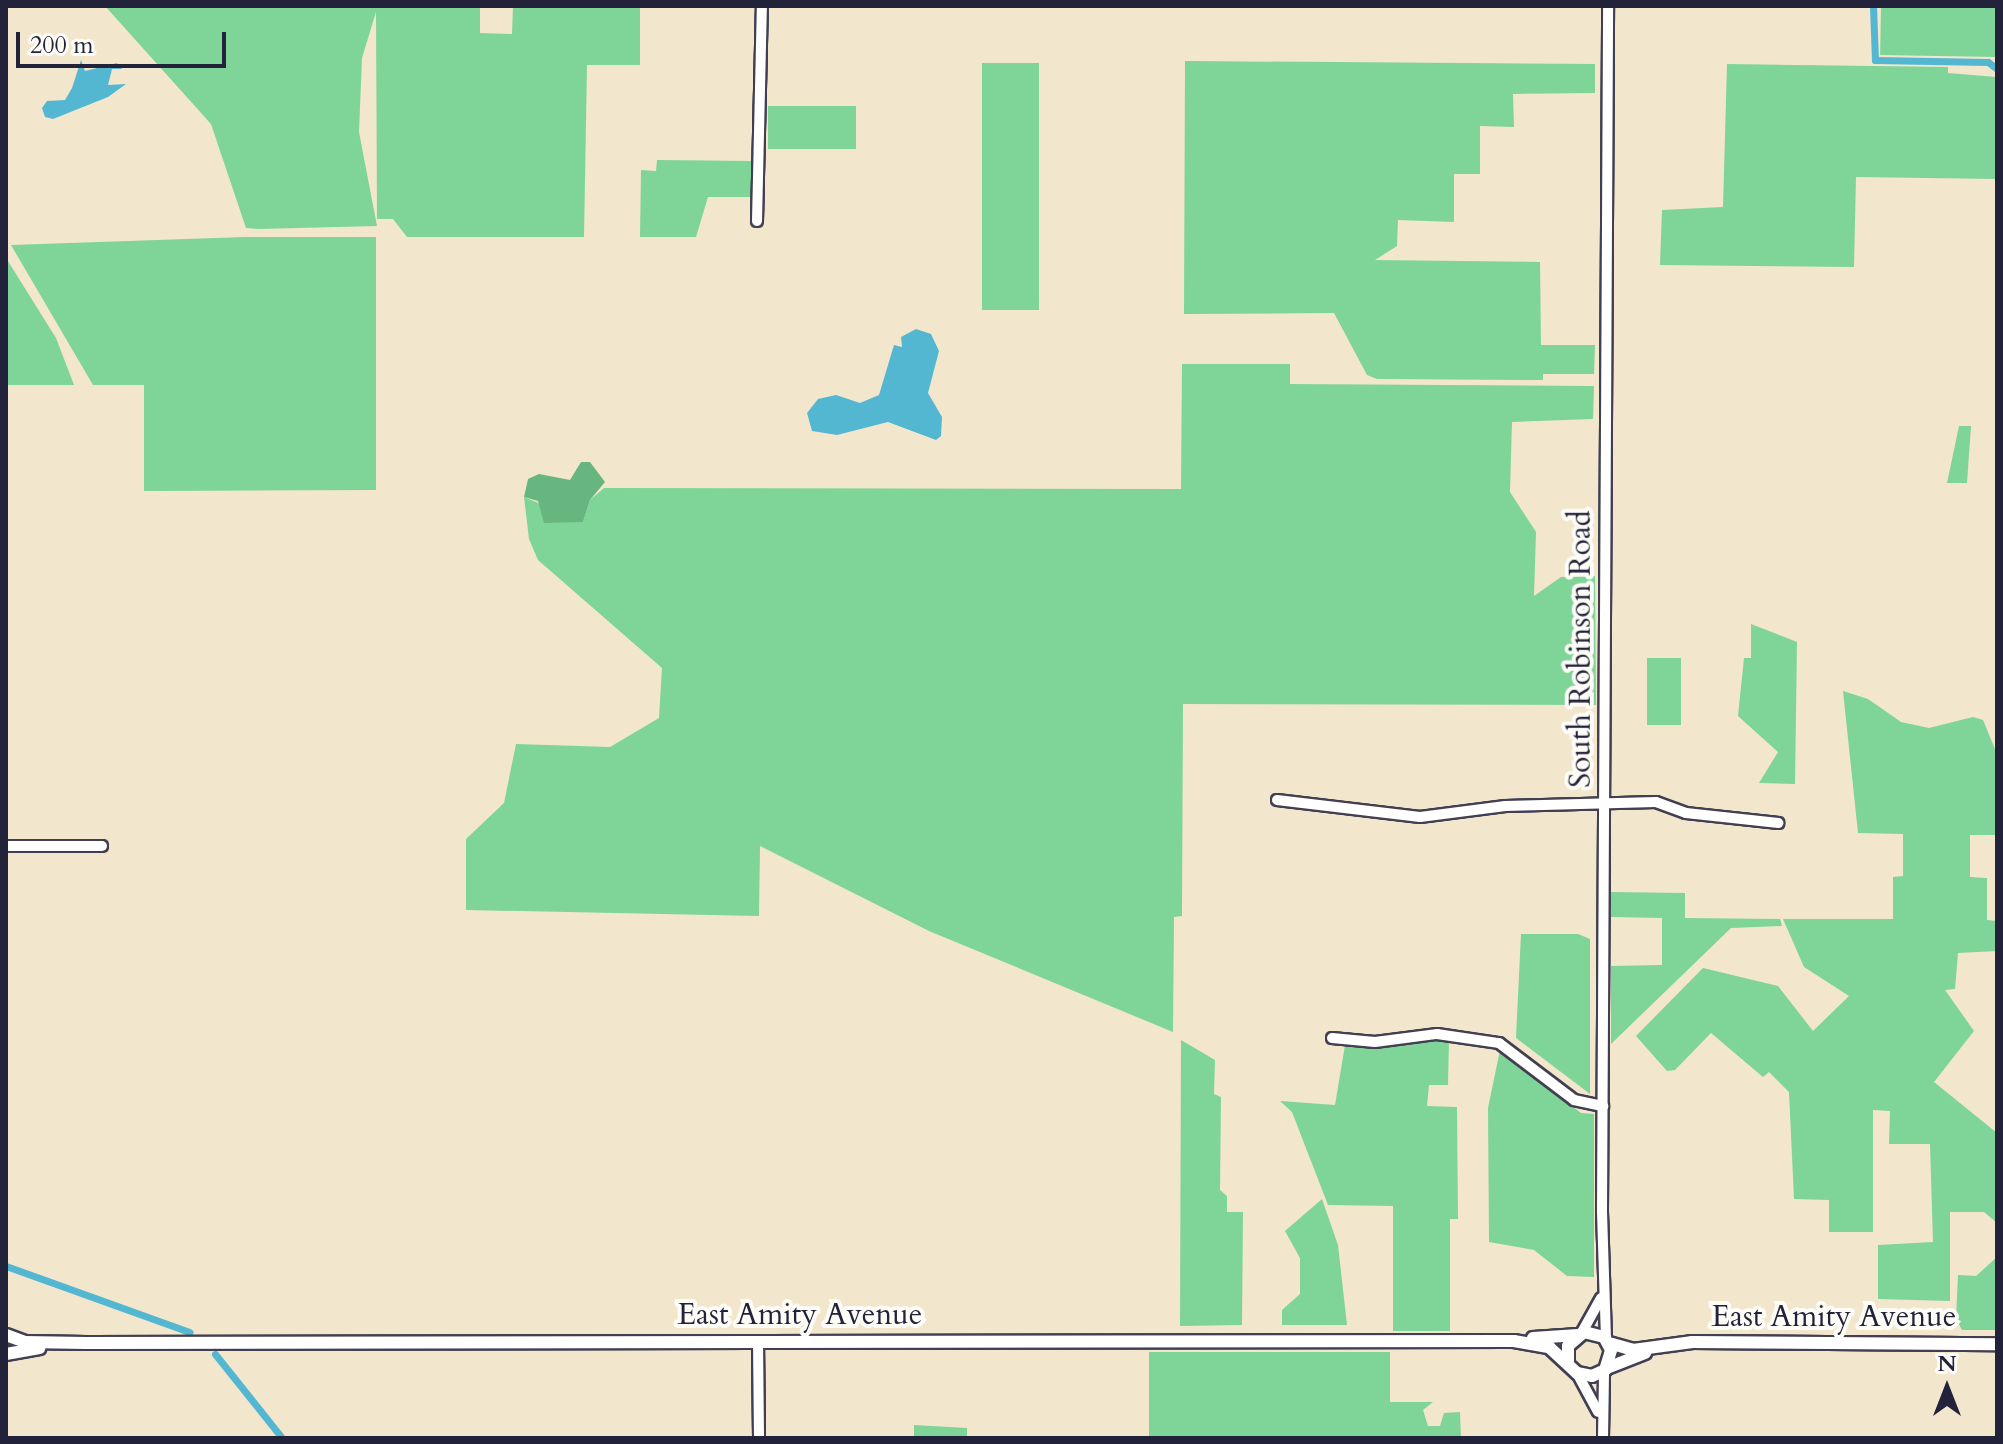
<!DOCTYPE html>
<html>
<head>
<meta charset="utf-8">
<style>
  body { margin:0 }
  #map { position:relative; width:2003px; height:1444px; overflow:hidden; background:#f2e6cd; font-family:Cardo,serif }
  div>[style] { position:absolute }
  .green>* { inset:0; background:#7fd497; transform-origin:0 0 }
  .forest>* { inset:0; background:#67b680 }
  .water>* { inset:0; background:#54b7d2 }
  .canal>* { height:7px; margin:-3.5px; padding:0 3.5px; transform-origin:3.5px; border-radius:3.5px; background:#54b7d2 }
  .roads { filter:drop-shadow(2px 0 #413f51) drop-shadow(-2px 0 #413f51) drop-shadow(0 2px #413f51) drop-shadow(0 -2px #413f51) }
  .minor>* { height:10px; margin:-5px; padding:0 5px; transform-origin:5px; border-radius:5px; background:#fff }
  .major>* { height:12px; margin:-6px; padding:0 6px; transform-origin:6px; border-radius:6px; background:#fff }
  span { translate:-50% -50%; white-space:nowrap; text-align:center; line-height:1.15; -webkit-text-stroke:8px #fdfcf7; paint-order:stroke }
  .street-label { font-size:30px; color:#22223b }
  .frame { position:absolute; inset:0; border:8px solid #22223b; pointer-events:none }
  .north { position:absolute; left:1907px; top:1348px; width:80px; height:80px; -webkit-text-stroke:6px #fdfcf7; paint-order:stroke; rotate:0deg; font-size:22px; font-weight:700; line-height:32px; text-align:center; color:#22223b }
  .north::after { content:''; display:block; margin:auto; width:28px; height:36px; background:#22223b; clip-path:polygon(50% 0,100% 100%,50% 72%,0 100%) }
  .scale { position:absolute; left:16px; top:32px; width:210px; height:36px; box-sizing:border-box; border:4px solid #22223b; border-top:0; padding-left:10px; font-size:24px; line-height:28px; white-space:nowrap; color:#22223b; -webkit-text-stroke:6px #fdfcf7; paint-order:stroke }
</style>
</head>
<body>
<div id="map">
  <div class="green">
    <div style="clip-path:polygon(105px 6px,480px 6px,480px 33px,512px 34px,513px 6px,640px 6px,640px 65px,587px 65px,584px 237px,407px 237px,393px 219px,377px 219px,376px 12px,362px 58px,359px 132px,377px 226px,258px 229px,246px 228px,211px 124px)"></div>
    <div style="left:1881px;top:6px;width:116px;height:49px;rotate:1deg"></div>
    <div style="clip-path:polygon(1185px 61px,1595px 64px,1595px 93px,1513px 94px,1514px 127px,1480px 126px,1480px 174px,1454px 174px,1454px 222px,1398px 220px,1397px 246px,1375px 260px,1540px 262px,1541px 345px,1595px 345px,1594px 374px,1543px 374px,1543px 380px,1377px 379px,1367px 375px,1334px 313px,1184px 314px)"></div>
    <div style="left:982px;top:63px;width:57px;height:247px"></div>
    <div style="clip-path:polygon(1727px 64px,1948px 67px,1948px 73px,1997px 77px,1997px 179px,1856px 177px,1854px 267px,1660px 265px,1662px 210px,1723px 207px)"></div>
    <div style="left:768px;top:106px;width:88px;height:43px"></div>
    <div style="clip-path:polygon(657px 160px,754px 161px,754px 197px,708px 197px,696px 237px,640px 237px,641px 170px,656px 171px)"></div>
    <div style="clip-path:polygon(245px 237px,376px 237px,376px 490px,144px 491px,144px 385px,93px 385px,11px 245px)"></div>
    <div style="clip-path:polygon(6px 258px,56px 338px,74px 385px,6px 385px)"></div>
    <div style="clip-path:polygon(1182px 364px,1290px 364px,1290px 384px,1594px 386px,1593px 419px,1512px 422px,1510px 492px,1536px 532px,1534px 596px,1561px 577px,1595px 576px,1596px 705px,1183px 704px,1182px 916px,1174px 917px,1173px 1032px,929px 931px,760px 846px,759px 916px,466px 910px,466px 839px,504px 803px,516px 744px,610px 747px,659px 718px,662px 668px,538px 560px,529px 539px,524px 497px,583px 522px,590px 500px,604px 488px,1181px 489px)"></div>
    <div style="clip-path:polygon(1959px 426px,1971px 426px,1967px 483px,1947px 483px)"></div>
    <div style="clip-path:polygon(1751px 624px,1797px 642px,1795px 784px,1759px 783px,1778px 752px,1738px 716px,1744px 658px,1751px 658px)"></div>
    <div style="left:1647px;top:658px;width:34px;height:67px"></div>
    <div style="clip-path:polygon(1843px 691px,1868px 699px,1901px 722px,1929px 728px,1973px 717px,1983px 720px,1997px 754px,1997px 835px,1970px 835px,1970px 877px,1987px 878px,1987px 920px,1997px 921px,1997px 951px,1958px 953px,1955px 989px,1945px 990px,1974px 1031px,1934px 1082px,1997px 1133px,1997px 1223px,1984px 1212px,1950px 1212px,1950px 1301px,1878px 1299px,1878px 1245px,1933px 1242px,1930px 1144px,1889px 1144px,1890px 1111px,1873px 1110px,1873px 1232px,1829px 1232px,1829px 1200px,1794px 1199px,1789px 1092px,1769px 1072px,1763px 1077px,1711px 1033px,1675px 1070px,1667px 1071px,1636px 1036px,1703px 968px,1778px 986px,1813px 1031px,1849px 996px,1804px 967px,1783px 919px,1893px 919px,1893px 877px,1903px 876px,1903px 834px,1858px 833px)"></div>
    <div style="clip-path:polygon(1611px 892px,1685px 893px,1685px 918px,1780px 919px,1782px 926px,1731px 928px,1611px 1044px,1611px 966px,1662px 965px,1662px 918px,1611px 917px)"></div>
    <div style="clip-path:polygon(1521px 934px,1578px 934px,1590px 939px,1590px 1094px,1516px 1038px)"></div>
    <div style="clip-path:polygon(1434px 1038px,1449px 1038px,1448px 1085px,1429px 1085px,1427px 1106px,1457px 1107px,1458px 1219px,1450px 1219px,1450px 1331px,1393px 1331px,1393px 1206px,1328px 1205px,1292px 1112px,1280px 1101px,1335px 1105px,1345px 1045px)"></div>
    <div style="clip-path:polygon(1181px 1040px,1215px 1060px,1214px 1094px,1221px 1097px,1220px 1190px,1227px 1196px,1227px 1212px,1243px 1212px,1242px 1325px,1180px 1326px)"></div>
    <div style="clip-path:polygon(1500px 1050px,1581px 1113px,1594px 1114px,1594px 1277px,1567px 1276px,1534px 1250px,1489px 1242px,1488px 1108px)"></div>
    <div style="clip-path:polygon(1322px 1199px,1338px 1245px,1347px 1325px,1282px 1325px,1282px 1310px,1300px 1294px,1300px 1258px,1285px 1231px)"></div>
    <div style="clip-path:polygon(1997px 1257px,1997px 1330px,1962px 1330px,1956px 1319px,1958px 1275px,1976px 1276px)"></div>
    <div style="clip-path:polygon(1149px 1352px,1390px 1352px,1390px 1402px,1433px 1402px,1423px 1410px,1428px 1426px,1440px 1426px,1444px 1413px,1460px 1412px,1461px 1438px,1149px 1438px)"></div>
    <div style="clip-path:polygon(914px 1425px,967px 1428px,967px 1438px,914px 1438px)"></div>
  </div>
  <div class="forest">
    <div style="clip-path:polygon(581px 462px,590px 462px,605px 482px,590px 500px,583px 522px,544px 523px,538px 501px,524px 497px,528px 479px,539px 474px,570px 480px)"></div>
  </div>
  <div class="water">
    <div style="clip-path:polygon(81px 60px,85px 71px,117px 63px,122px 69px,112px 69px,108px 85px,126px 84px,108px 97px,53px 119px,45px 117px,42px 108px,47px 101px,65px 100px,72px 88px)"></div>
    <div style="clip-path:polygon(916px 329px,931px 334px,939px 351px,928px 393px,942px 417px,941px 436px,936px 440px,888px 422px,837px 435px,812px 431px,807px 413px,818px 399px,836px 395px,860px 403px,879px 395px,894px 345px,902px 347px,901px 337px)"></div>
  </div>
  <div class="canal">
    <div style="left:1873px;top:6px;width:54px;rotate:87.9deg"></div>
    <div style="left:1875px;top:60px;width:113px;rotate:1deg"></div>
    <div style="left:1988px;top:62px;width:11px;rotate:38deg"></div>
    <div style="left:6px;top:1266px;width:195px;rotate:19.8deg"></div>
    <div style="left:215px;top:1354px;width:107px;rotate:51.4deg"></div>
  </div>
  <div class="roads">
    <div class="minor">
      <div style="left:757px;top:221px;width:215px;rotate:-88.7deg"></div>
      <div style="left:1277px;top:800px;width:144px;rotate:6.8deg"></div>
      <div style="left:1420px;top:817px;width:86px;rotate:-7.4deg"></div>
      <div style="left:1505px;top:806px;width:151px;rotate:-1.5deg"></div>
      <div style="left:1656px;top:802px;width:32px;rotate:20deg"></div>
      <div style="left:1686px;top:813px;width:93px;rotate:6.2deg"></div>
      <div style="left:6px;top:846px;width:96px"></div>
      <div style="left:1332px;top:1038px;width:43px;rotate:5.3deg"></div>
      <div style="left:1375px;top:1042px;width:63px;rotate:-7.4deg"></div>
      <div style="left:1437px;top:1034px;width:63px;rotate:8.3deg"></div>
      <div style="left:1499px;top:1043px;width:94px;rotate:37.2deg"></div>
      <div style="left:1574px;top:1100px;width:30px;rotate:12deg"></div>
      <div style="left:1581px;top:1334px;width:41px;rotate:-60.9deg"></div>
      <div style="left:1606px;top:1339px;width:127px;rotate:-91.8deg"></div>
      <div style="left:1602px;top:1212px;width:1206px;rotate:-89.71deg"></div>
      <div style="left:758px;top:1341px;width:97px;rotate:89.4deg"></div>
      <div style="left:1577px;top:1373px;width:44px;rotate:61.7deg"></div>
      <div style="left:1603px;top:1438px;width:67px;rotate:-89.1deg"></div>
    </div>
    <div class="major">
      <div style="left:6px;top:1335px;width:20px;rotate:20deg"></div>
      <div style="left:25px;top:1342px;width:61px;rotate:0.9deg"></div>
      <div style="left:86px;top:1343px;width:1428px;rotate:-0.08deg"></div>
      <div style="left:1514px;top:1341px;width:36px;rotate:10deg"></div>
      <div style="left:1549px;top:1347px;width:38px;rotate:43deg"></div>
      <div style="left:1577px;top:1373px;width:15px;rotate:11deg"></div>
      <div style="left:1592px;top:1376px;width:14px;rotate:-25deg"></div>
      <div style="left:1605px;top:1370px;width:21px;rotate:-73deg"></div>
      <div style="left:1611px;top:1350px;width:15px;rotate:-118deg"></div>
      <div style="left:1604px;top:1337px;width:21px;rotate:-166deg"></div>
      <div style="left:1584px;top:1332px;width:21px;rotate:139deg"></div>
      <div style="left:1568px;top:1346px;width:15px;rotate:90deg"></div>
      <div style="left:1533px;top:1338px;width:45px;rotate:-3.8deg"></div>
      <div style="left:1609px;top:1343px;width:25px;rotate:16deg"></div>
      <div style="left:1633px;top:1350px;width:60px;rotate:-7.7deg"></div>
      <div style="left:1692px;top:1342px;width:305px;rotate:0.4deg"></div>
      <div style="left:6px;top:1354px;width:34px;rotate:-10deg"></div>
      <div style="left:1607px;top:1368px;width:41px;rotate:-21.5deg"></div>
    </div>
  </div>
  <div class="street-label">
    <span style="left:1581px;top:649px;rotate:-90deg">South Robinson Road</span>
    <span style="left:800px;top:1315px">East Amity Avenue</span>
    <span style="left:1834px;top:1317px">East Amity Avenue</span>
  </div>
  <div class="frame"></div>
  <div class="north">N</div>
  <div class="scale">200 m</div>
</div>
</body>
</html>
